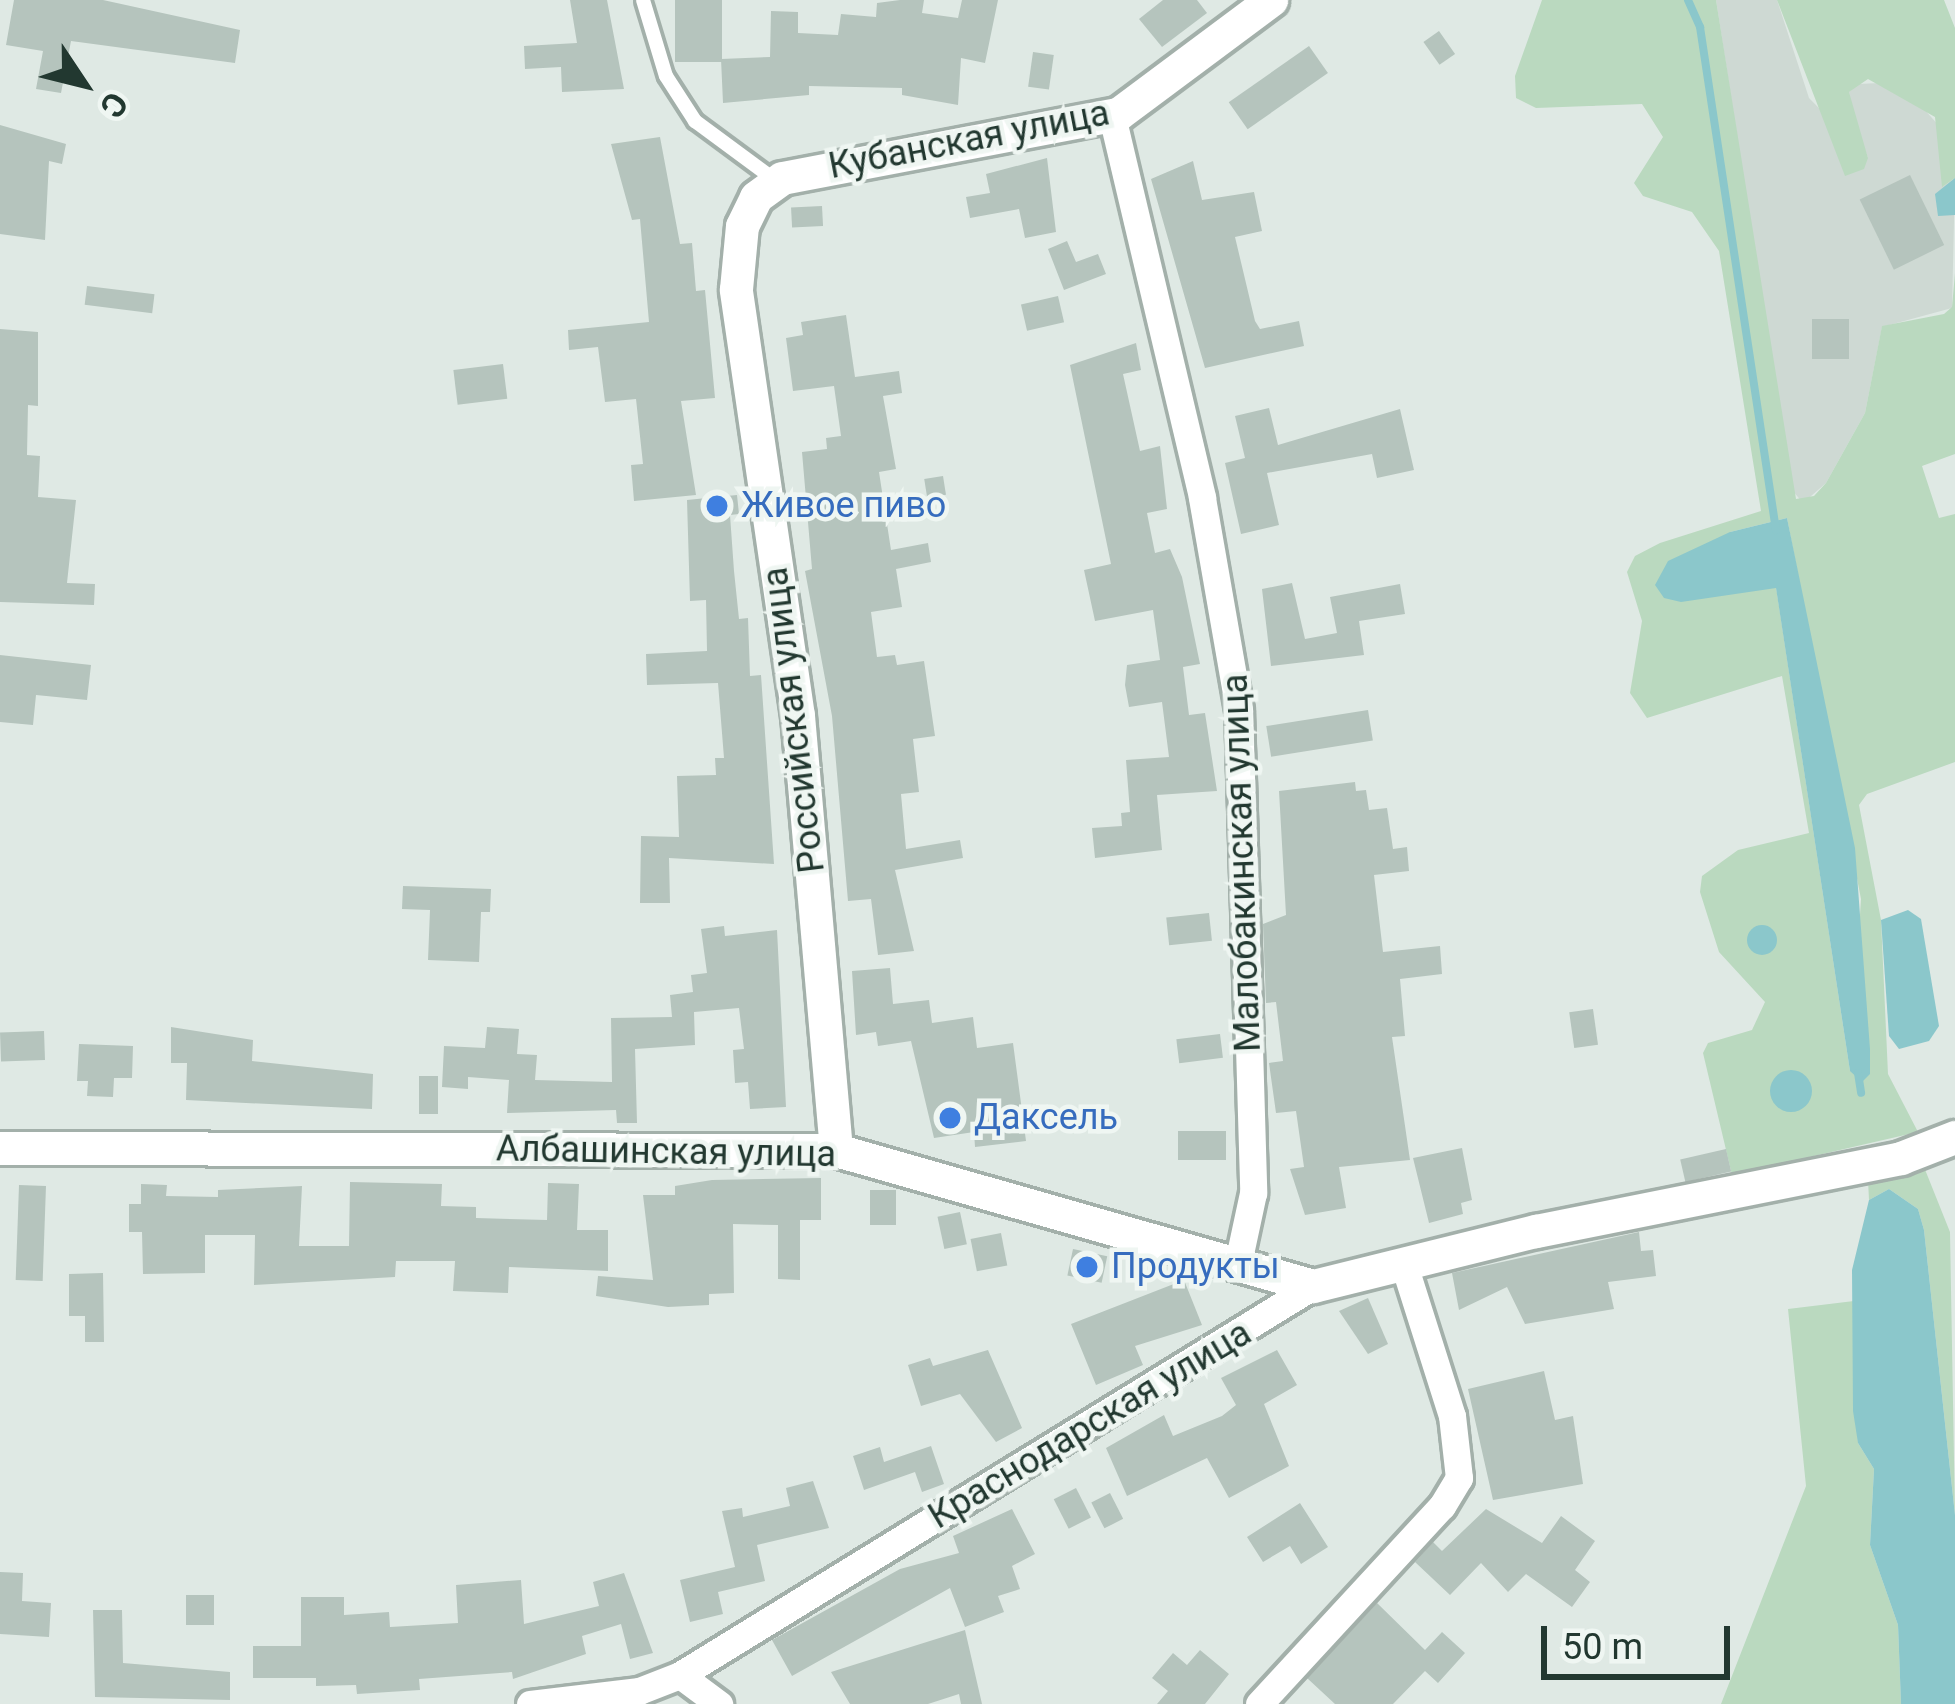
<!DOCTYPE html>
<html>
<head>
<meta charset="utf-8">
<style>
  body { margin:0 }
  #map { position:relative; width:1955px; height:1704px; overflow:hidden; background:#dfe9e4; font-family:Roboto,sans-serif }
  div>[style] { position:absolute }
  .built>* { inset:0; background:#ced9d3 }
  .green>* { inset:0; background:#bad9bf }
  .water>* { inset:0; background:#8bc7cb }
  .round { border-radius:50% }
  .stream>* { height:8px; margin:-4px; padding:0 4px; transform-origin:4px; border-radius:4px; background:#8bc7cb }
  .building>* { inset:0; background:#b5c4bd; transform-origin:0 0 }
  .roads { filter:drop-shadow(3px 0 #a3b0aa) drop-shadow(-3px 0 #a3b0aa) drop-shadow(0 3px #a3b0aa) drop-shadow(0 -3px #a3b0aa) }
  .service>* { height:14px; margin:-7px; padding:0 7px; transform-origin:7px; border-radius:7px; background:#fff }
  .minor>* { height:27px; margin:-13.5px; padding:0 13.5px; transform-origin:13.5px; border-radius:13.5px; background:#fff }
  .tertiary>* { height:33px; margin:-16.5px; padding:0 16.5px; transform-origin:16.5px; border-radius:16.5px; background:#fff }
  .dots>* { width:33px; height:33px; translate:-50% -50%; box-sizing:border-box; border:6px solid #eff6f2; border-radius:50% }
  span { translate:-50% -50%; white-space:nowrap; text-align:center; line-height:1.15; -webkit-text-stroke:9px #eff6f2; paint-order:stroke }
  .street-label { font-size:36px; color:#223830 }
  .shop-label { font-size:36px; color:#366cbe }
  .left { translate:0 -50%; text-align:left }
  .north { position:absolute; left:24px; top:24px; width:120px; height:120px; -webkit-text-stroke:9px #eff6f2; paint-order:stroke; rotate:125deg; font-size:33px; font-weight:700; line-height:48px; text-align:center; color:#223830 }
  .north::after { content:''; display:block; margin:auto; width:42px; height:54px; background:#223830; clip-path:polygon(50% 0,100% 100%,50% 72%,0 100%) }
  .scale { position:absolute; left:1541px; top:1626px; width:189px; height:54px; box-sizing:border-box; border:6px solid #223830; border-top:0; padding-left:15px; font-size:36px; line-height:42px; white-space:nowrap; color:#223830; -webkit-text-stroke:9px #eff6f2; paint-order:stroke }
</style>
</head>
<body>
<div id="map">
  <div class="built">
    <div style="clip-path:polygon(1716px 0,1777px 0,1809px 98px,1868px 158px,1851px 111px,1849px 92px,1857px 84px,1881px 83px,1924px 109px,1940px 127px,1943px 186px,1955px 178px,1952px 308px,1882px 327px,1865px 413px,1826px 483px,1803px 503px,1792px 490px)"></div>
  </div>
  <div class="green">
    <div style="clip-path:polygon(evenodd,1542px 0,1716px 0,1796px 499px,1814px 496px,1826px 483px,1865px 413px,1882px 326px,1944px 314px,1952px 307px,1955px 273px,1955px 454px,1922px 466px,1939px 518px,1955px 514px,1955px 762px,1867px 794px,1859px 805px,1881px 920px,1888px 1074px,1918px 1132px,1732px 1175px,1703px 1053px,1708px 1043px,1752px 1030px,1765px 1002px,1719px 952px,1700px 892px,1702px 876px,1738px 850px,1809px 833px,1782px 676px,1647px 718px,1630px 693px,1642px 621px,1627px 572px,1635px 556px,1660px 543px,1761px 511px,1719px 251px,1692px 212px,1643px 196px,1634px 183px,1663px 137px,1642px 104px,1536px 108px,1516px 98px,1515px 76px,1542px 0,1787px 518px,1861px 899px,1850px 1071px,1776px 587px,1730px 532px,1787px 518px)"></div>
    <div style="clip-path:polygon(1777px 0,1944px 0,1955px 28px,1955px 178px,1942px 187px,1935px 117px,1868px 79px,1849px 92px,1868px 158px,1864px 169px,1845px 176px)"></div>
    <div style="clip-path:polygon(1924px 1167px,1950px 1232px,1955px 1515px,1924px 1230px,1918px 1209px,1889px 1189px,1869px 1200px,1868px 1180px)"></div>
    <div style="clip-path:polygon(1854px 1301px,1858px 1443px,1874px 1469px,1870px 1545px,1898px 1625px,1901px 1704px,1721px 1704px,1806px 1486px,1788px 1309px)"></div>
  </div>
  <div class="water">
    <div style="clip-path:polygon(1955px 178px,1955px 215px,1938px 216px,1935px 194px)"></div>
    <div style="clip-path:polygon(1787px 518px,1855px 848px,1870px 1049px,1870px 1074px,1862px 1082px,1850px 1071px,1776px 588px,1681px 602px,1664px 598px,1655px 585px,1668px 561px,1730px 532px)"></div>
    <div style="clip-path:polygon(1908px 910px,1921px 919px,1939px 1026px,1929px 1041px,1899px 1049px,1889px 1036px,1881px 920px)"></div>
    <div class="round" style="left:1747px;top:925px;width:30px;height:30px"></div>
    <div class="round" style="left:1770px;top:1070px;width:42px;height:42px"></div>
    <div style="clip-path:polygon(1889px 1189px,1918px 1209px,1924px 1230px,1955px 1515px,1955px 1704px,1901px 1704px,1898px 1625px,1870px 1545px,1874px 1469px,1858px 1443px,1853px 1411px,1852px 1270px,1869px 1200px)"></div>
  </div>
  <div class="stream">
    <div style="left:1688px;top:0;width:30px;rotate:66deg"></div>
    <div style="left:1700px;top:27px;width:509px;rotate:81.41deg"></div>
    <div style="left:1858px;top:1073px;width:20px;rotate:81deg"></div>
  </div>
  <div class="building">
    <div style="clip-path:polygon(14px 0,103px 0,240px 30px,235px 63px,71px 41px,61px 93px,36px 89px,43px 51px,6px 45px)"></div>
    <div style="clip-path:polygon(570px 0,607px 0,624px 89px,562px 92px,561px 67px,525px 69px,524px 46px,577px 43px)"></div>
    <div style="left:675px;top:0;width:47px;height:62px"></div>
    <div style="clip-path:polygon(900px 0,924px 0,922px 13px,958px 18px,962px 0,998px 0,985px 63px,961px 58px,958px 105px,902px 95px,902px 88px,809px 86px,809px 95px,723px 103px,721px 59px,770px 57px,771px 11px,798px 12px,798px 33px,838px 35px,841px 14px,876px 17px,877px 3px)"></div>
    <div style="clip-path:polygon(1163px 0,1197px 0,1207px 13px,1162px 47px,1139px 19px)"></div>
    <div style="left:1439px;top:31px;width:28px;height:19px;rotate:55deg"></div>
    <div style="left:1309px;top:46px;width:33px;height:98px;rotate:55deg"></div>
    <div style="left:1033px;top:52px;width:21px;height:35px;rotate:8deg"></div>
    <div style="clip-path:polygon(0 125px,66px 144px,62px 164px,49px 161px,45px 240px,0 234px)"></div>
    <div style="clip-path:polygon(660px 137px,680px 244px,692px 243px,696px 291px,705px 290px,715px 398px,681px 401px,696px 495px,634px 501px,631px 465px,643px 464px,636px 399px,605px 402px,598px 347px,569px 350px,568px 330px,649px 322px,640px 219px,632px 220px,611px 144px)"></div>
    <div style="clip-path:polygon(1047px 158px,1056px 232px,1025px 238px,1019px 209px,970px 218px,966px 197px,990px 193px,986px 174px)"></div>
    <div style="clip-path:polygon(1193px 161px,1202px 200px,1254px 192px,1262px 231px,1235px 237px,1255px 321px,1260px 329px,1299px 321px,1304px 346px,1205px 368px,1151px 179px)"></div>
    <div style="left:1910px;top:175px;width:78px;height:56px;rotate:64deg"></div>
    <div style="left:822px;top:206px;width:20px;height:31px;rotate:87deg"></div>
    <div style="clip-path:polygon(1067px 241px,1076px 262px,1098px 254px,1106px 274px,1064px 290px,1048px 249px)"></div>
    <div style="left:87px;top:286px;width:68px;height:19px;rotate:7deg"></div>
    <div style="left:1058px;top:296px;width:27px;height:38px;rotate:77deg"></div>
    <div style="clip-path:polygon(846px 315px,855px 377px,899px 371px,902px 393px,883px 396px,896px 469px,879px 472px,891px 550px,928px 543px,931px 562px,896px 569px,902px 607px,871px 612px,877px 657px,895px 655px,897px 665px,924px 661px,935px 736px,913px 739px,919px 792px,901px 794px,906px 849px,960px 840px,963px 858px,895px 870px,914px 951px,878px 955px,871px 899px,848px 901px,832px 716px,805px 571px,812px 569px,802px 452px,827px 449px,826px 438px,841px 436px,834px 386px,793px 391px,786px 338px,803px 335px,801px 322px)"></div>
    <div style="left:1812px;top:319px;width:37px;height:40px"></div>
    <div style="clip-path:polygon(0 329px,38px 332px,38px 406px,28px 405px,27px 455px,40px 456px,38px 497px,76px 500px,67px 583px,95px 584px,94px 605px,0 602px)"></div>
    <div style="clip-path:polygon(1136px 343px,1141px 370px,1123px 374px,1140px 451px,1160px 446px,1167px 509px,1147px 513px,1155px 553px,1170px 549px,1182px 577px,1200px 664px,1183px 667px,1189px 715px,1205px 713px,1217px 791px,1157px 795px,1162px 850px,1095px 858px,1092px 828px,1122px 826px,1121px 813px,1130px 812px,1126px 760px,1169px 757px,1162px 702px,1129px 707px,1125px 685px,1127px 665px,1160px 660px,1153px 610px,1095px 621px,1084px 570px,1111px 564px,1070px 365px)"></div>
    <div style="left:503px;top:364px;width:35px;height:50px;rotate:83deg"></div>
    <div style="clip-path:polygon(1269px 408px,1278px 445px,1400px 409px,1414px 470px,1377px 478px,1372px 454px,1267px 473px,1279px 525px,1241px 534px,1225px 463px,1245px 458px,1235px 416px)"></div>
    <div style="left:943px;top:476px;width:19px;height:19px;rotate:81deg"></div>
    <div style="clip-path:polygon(737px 495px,739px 514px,730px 515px,734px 571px,739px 619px,748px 618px,750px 676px,761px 675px,774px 864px,669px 858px,670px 903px,640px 903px,641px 836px,679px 837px,677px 776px,716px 775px,715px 758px,724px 758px,718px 683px,647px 685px,646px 654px,707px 651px,706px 600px,690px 601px,687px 500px)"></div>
    <div style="clip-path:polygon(1292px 583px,1305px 639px,1337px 633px,1330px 597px,1400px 584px,1405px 614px,1359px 621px,1364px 655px,1271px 666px,1262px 589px)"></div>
    <div style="clip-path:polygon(0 655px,91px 665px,87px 700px,36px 695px,33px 725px,0 722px)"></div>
    <div style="left:1368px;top:710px;width:31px;height:103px;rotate:81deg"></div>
    <div style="clip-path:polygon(1355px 782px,1356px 791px,1366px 790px,1369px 810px,1387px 808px,1393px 849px,1407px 847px,1409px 871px,1374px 875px,1383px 952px,1440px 946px,1442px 974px,1400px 979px,1405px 1036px,1392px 1037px,1410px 1160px,1339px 1167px,1346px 1208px,1305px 1215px,1290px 1169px,1304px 1167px,1296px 1111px,1276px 1113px,1269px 1063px,1283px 1061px,1276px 1002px,1266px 1003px,1263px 924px,1286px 915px,1279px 791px)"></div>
    <div style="clip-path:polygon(403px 886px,491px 889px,490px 912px,481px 912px,479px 962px,428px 960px,430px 910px,402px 909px)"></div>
    <div style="left:1209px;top:913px;width:28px;height:43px;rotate:84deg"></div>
    <div style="clip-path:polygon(724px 926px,725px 936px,777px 930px,786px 1107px,750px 1109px,748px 1082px,735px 1083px,733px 1050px,744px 1049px,739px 1008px,694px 1012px,695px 1045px,635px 1049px,637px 1123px,617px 1123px,616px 1110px,507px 1113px,509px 1080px,468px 1077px,468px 1089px,442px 1087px,444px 1046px,485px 1048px,487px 1027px,519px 1029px,517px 1054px,537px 1055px,535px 1080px,612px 1082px,611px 1018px,672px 1017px,670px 995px,693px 992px,691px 975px,707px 973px,701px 929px)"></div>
    <div style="clip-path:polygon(890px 968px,893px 1004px,929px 1000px,932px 1023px,973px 1017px,977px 1048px,1013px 1043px,1026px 1141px,975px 1147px,974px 1132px,934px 1138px,911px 1041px,878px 1046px,876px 1032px,856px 1035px,852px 971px)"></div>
    <div style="left:1593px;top:1009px;width:36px;height:24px;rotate:82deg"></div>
    <div style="clip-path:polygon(171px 1027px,253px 1040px,252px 1061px,373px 1074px,372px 1109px,186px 1100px,187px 1063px,171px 1063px)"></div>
    <div style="left:44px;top:1031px;width:29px;height:44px;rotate:88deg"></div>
    <div style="left:1220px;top:1034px;width:24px;height:44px;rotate:83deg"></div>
    <div style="clip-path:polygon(79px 1044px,133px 1046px,132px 1078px,114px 1078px,113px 1097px,87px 1096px,88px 1081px,77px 1081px)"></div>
    <div style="left:419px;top:1076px;width:19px;height:38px"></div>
    <div style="left:1226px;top:1131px;width:29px;height:48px;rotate:90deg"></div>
    <div style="clip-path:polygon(1462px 1148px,1472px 1200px,1461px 1203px,1463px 1214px,1429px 1223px,1413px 1158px)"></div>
    <div style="left:1726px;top:1149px;width:23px;height:47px;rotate:77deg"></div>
    <div style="clip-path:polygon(821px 1178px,821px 1220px,800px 1220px,800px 1280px,778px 1279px,778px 1225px,733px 1224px,734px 1293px,709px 1294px,709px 1305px,668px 1307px,596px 1296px,598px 1276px,653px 1280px,643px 1195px,675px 1195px,675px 1186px,712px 1180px)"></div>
    <div style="clip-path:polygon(350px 1182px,442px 1184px,441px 1206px,476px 1207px,476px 1218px,547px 1220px,548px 1183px,579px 1184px,577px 1230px,608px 1230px,608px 1271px,509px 1267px,508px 1293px,453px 1291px,455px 1261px,396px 1261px,395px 1277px,254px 1285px,255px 1235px,205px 1235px,205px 1273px,143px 1274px,142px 1232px,129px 1232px,129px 1204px,141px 1204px,141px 1184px,167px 1185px,166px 1196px,218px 1197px,218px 1190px,302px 1186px,299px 1246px,349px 1246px)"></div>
    <div style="left:19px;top:1185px;width:27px;height:95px;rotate:2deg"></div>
    <div style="left:870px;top:1190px;width:26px;height:35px"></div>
    <div style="left:960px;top:1212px;width:33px;height:23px;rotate:78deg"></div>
    <div style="clip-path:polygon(1639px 1232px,1641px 1251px,1653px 1250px,1656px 1276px,1608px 1282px,1614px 1309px,1525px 1324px,1507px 1287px,1459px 1310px,1452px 1273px)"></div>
    <div style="left:1001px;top:1233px;width:33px;height:31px;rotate:79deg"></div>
    <div style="left:1073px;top:1249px;width:35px;height:27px;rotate:12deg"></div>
    <div style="clip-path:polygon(103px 1273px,104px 1342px,85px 1342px,85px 1316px,69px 1316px,69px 1274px)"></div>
    <div style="clip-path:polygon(1184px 1280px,1202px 1325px,1135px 1346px,1143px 1365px,1096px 1385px,1071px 1324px)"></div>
    <div style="clip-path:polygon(1368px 1298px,1388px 1344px,1368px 1354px,1339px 1311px)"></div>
    <div style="clip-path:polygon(988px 1350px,1022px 1428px,996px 1442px,960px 1394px,921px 1406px,908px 1365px,930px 1358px,933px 1366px)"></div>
    <div style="clip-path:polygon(1277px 1350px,1297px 1385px,1264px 1404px,1289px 1466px,1229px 1498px,1207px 1458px,1127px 1496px,1106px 1448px,1164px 1415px,1173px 1436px,1222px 1416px,1236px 1405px,1221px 1378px)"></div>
    <div style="clip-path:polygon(1544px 1371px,1555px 1420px,1573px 1416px,1583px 1484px,1493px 1500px,1468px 1389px)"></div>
    <div style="clip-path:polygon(931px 1446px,944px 1484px,922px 1492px,915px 1472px,864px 1490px,853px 1456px,880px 1447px,884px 1462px)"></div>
    <div style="clip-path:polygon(813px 1481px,829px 1528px,757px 1545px,765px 1581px,718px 1592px,723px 1614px,690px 1622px,680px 1580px,735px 1567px,722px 1511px,742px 1508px,743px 1517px,790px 1506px,786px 1488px)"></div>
    <div style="left:1076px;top:1488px;width:33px;height:25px;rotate:63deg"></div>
    <div style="left:1110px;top:1493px;width:29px;height:21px;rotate:63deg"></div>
    <div style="clip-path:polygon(1300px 1503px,1328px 1547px,1301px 1564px,1290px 1546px,1263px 1562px,1247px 1537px)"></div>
    <div style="clip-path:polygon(1012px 1509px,1035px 1554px,1012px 1566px,1020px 1589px,998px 1596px,1004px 1612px,965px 1627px,950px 1588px,792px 1676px,772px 1640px,900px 1569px,959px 1553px,953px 1536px)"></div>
    <div style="clip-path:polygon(1486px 1509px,1542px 1543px,1561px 1516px,1595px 1541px,1575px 1570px,1590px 1582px,1572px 1607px,1526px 1574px,1508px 1592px,1481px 1563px,1450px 1595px,1415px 1562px,1433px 1542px,1442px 1551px)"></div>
    <div style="clip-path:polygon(0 1572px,23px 1573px,22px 1601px,51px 1603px,49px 1637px,0 1634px)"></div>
    <div style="clip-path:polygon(624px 1573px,653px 1653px,630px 1659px,621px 1624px,582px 1636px,586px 1654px,513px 1679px,512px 1672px,419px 1679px,420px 1690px,357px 1694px,356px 1685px,316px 1686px,316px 1678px,253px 1678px,253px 1646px,301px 1646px,301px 1597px,344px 1597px,344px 1615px,389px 1612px,390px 1627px,458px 1623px,456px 1585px,521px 1580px,524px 1624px,599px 1606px,593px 1582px)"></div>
    <div style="left:186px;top:1595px;width:28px;height:30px"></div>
    <div style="clip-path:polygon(1377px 1603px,1425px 1650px,1442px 1632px,1465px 1653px,1438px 1683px,1425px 1671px,1393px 1704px,1335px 1704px,1307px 1678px)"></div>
    <div style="clip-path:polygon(93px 1610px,122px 1610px,123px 1663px,230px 1672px,230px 1700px,95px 1697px)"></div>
    <div style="clip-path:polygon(965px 1630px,982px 1704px,961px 1704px,959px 1694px,928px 1704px,850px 1704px,831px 1672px)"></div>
    <div style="clip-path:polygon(1200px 1650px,1229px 1674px,1205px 1704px,1157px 1704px,1168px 1691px,1152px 1678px,1173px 1653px,1187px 1665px)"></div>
  </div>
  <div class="roads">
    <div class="service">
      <div style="left:643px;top:0;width:79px;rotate:73.2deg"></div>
      <div style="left:666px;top:76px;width:54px;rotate:57.2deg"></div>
      <div style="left:695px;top:121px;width:101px;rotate:36.5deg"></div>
    </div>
    <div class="minor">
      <div style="left:1112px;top:116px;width:392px;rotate:76.7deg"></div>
      <div style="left:1202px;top:498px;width:215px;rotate:80.1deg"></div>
      <div style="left:1239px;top:710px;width:483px;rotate:88.3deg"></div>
      <div style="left:1253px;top:1193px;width:72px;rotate:102.1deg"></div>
      <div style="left:680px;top:1675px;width:49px;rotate:36.6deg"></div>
      <div style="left:530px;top:1704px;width:110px;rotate:-6.8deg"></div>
      <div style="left:639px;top:1691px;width:44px;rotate:-21.3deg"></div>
      <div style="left:680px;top:1675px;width:743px;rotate:-31.57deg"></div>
      <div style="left:1259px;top:1704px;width:270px;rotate:-47.3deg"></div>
      <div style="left:1442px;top:1506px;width:33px;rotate:-59deg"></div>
      <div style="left:1459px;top:1478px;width:62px;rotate:-96.4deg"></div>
      <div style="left:1452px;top:1416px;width:158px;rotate:-107.6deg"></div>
    </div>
    <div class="tertiary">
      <div style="left:0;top:1148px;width:836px;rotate:0.14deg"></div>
      <div style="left:836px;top:1150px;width:496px;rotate:15.9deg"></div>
      <div style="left:1313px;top:1286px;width:230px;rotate:-13.9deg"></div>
      <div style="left:1536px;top:1231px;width:372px;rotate:-11.3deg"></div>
      <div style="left:1901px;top:1158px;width:58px;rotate:-21.3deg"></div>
      <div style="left:836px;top:1150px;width:436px;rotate:-95deg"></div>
      <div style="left:798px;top:716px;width:431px;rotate:-98.3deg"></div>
      <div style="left:736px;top:289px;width:63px;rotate:-84.6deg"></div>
      <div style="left:742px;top:226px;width:32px;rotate:-64deg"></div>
      <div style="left:756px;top:197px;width:32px;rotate:-36deg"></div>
      <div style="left:782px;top:178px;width:342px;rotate:-10.8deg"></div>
      <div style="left:1118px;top:114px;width:191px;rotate:-36.7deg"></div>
    </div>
  </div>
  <div class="dots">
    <div style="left:717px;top:506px;background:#3f7fe0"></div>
    <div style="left:950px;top:1118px;background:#3f7fe0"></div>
    <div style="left:1087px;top:1267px;background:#3f7fe0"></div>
  </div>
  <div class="street-label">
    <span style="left:969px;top:140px;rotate:-11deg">Кубанская улица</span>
    <span style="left:794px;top:720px;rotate:-97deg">Российская улица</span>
    <span style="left:1242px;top:863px;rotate:-92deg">Малобакинская улица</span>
    <span style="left:666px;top:1152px;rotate:1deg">Албашинская улица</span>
    <span style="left:1090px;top:1425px;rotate:-31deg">Краснодарская улица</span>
  </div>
  <div class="shop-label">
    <span class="left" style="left:741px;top:506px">Живое пиво</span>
    <span class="left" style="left:974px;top:1118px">Даксель</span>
    <span class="left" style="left:1111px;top:1267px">Продукты</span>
  </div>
  <div class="north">С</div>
  <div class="scale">50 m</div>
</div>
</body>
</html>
